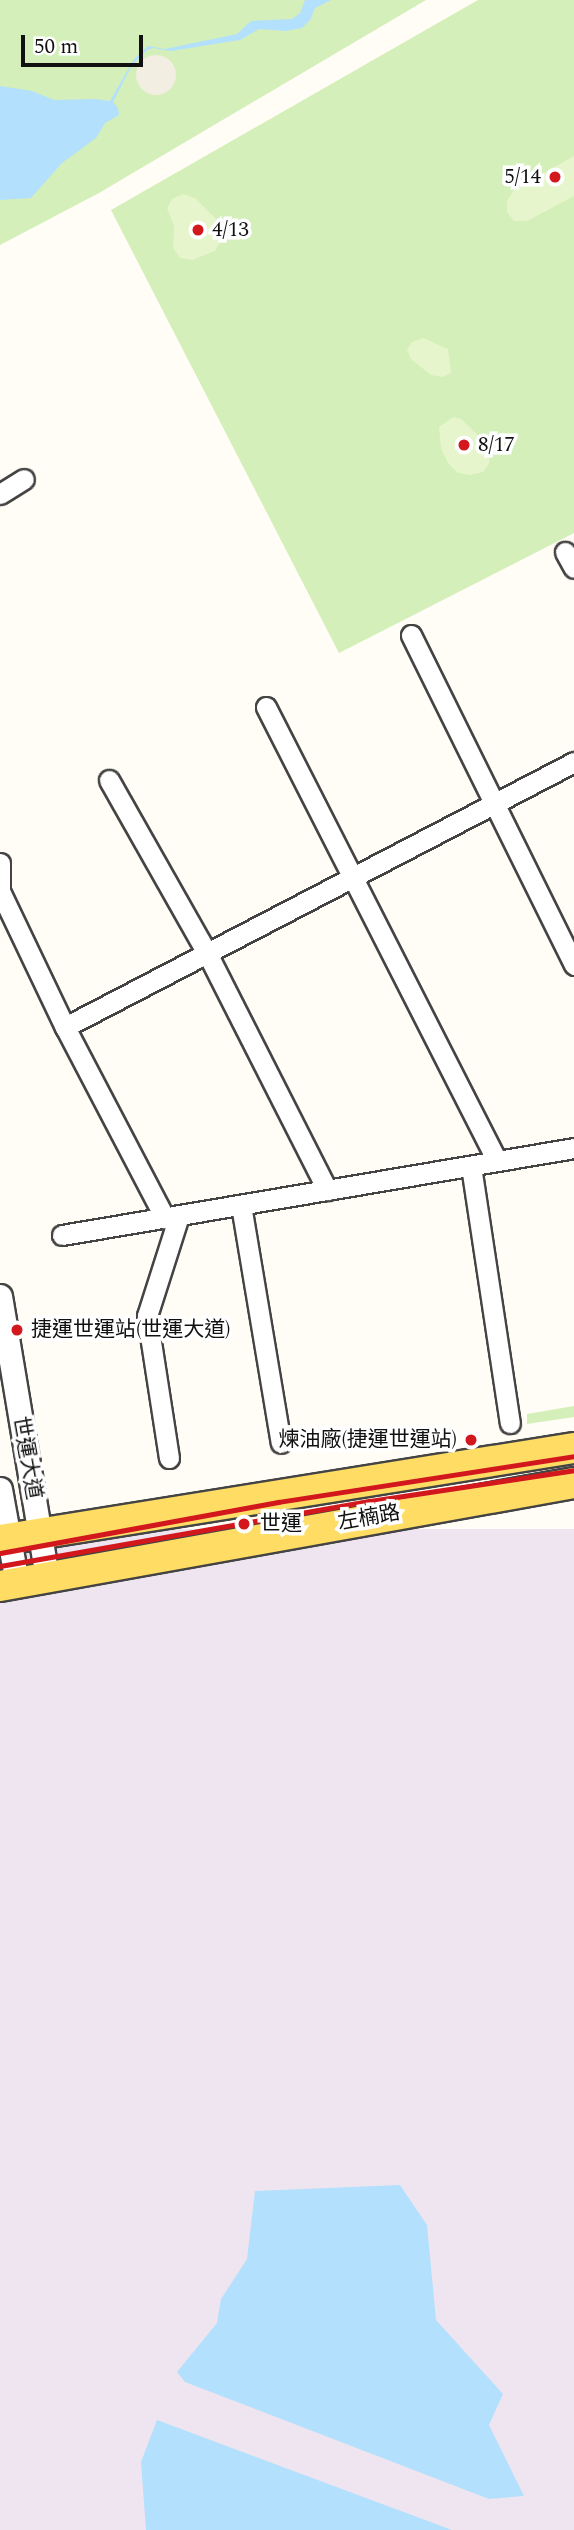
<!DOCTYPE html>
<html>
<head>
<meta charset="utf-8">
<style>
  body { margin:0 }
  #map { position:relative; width:574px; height:2530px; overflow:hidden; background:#fffdf5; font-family:Spectral,"Noto Sans TC",serif }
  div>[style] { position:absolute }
  .industrial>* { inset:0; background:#efe5f0; transform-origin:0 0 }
  .green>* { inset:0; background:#d4efb9 }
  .pitch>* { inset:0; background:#e6f5cc }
  .plaza>* { inset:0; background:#f2eee1 }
  .round { border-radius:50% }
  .water>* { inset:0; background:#b3e0fd }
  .roads { filter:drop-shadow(2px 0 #444) drop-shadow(-2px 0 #444) drop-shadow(0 2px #444) drop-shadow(0 -2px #444) }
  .minor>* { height:19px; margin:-9.5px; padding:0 9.5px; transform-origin:9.5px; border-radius:9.5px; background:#fff }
  .tertiary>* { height:23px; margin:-11.5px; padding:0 11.5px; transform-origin:11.5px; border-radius:11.5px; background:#fff }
  .primary>* { height:30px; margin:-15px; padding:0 15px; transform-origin:15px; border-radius:15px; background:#ffdd65 }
  .rail>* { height:5px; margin:-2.5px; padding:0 2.5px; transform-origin:2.5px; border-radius:2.5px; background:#d2181d }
  .dots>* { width:19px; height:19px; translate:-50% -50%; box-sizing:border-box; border:4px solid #fff; border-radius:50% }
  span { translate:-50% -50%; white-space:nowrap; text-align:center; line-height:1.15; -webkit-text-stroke:7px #fff; paint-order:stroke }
  .poi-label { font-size:21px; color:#111 }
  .right { translate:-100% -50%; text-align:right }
  .left { translate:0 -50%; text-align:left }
  .street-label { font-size:21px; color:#111 }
  .scale { position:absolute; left:21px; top:35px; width:122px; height:32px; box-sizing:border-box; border:4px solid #111; border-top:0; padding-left:9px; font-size:21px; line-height:24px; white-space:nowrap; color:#111; -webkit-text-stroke:5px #fff; paint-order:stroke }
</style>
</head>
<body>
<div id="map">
  <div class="industrial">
    <div style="left:574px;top:1529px;width:1001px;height:582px;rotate:90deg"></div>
  </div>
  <div class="green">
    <div style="clip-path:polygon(0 0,426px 0,99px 193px,0 245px)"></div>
    <div style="clip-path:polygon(478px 0,574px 0,574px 533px,339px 653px,111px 210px)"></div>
    <div style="clip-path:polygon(574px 1406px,574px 1417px,527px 1424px,527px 1414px)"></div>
  </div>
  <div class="pitch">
    <div style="clip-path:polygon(574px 156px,574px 196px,527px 221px,514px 221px,507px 212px,507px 201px,514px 190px)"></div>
    <div style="clip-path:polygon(183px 194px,195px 198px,217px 220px,224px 235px,215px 251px,192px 260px,180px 258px,173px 248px,174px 226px,167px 208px,172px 199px)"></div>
    <div style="clip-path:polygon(423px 338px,448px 349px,451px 373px,443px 377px,431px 375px,411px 359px,407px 350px,412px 342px)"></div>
    <div style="clip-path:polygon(453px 417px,461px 419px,485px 442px,490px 452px,489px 464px,483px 472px,470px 475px,458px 473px,448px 463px,441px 448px,439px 427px)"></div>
  </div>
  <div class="plaza">
    <div class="round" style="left:136px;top:55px;width:40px;height:40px"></div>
  </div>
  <div class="water">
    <div style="clip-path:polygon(305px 0,331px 0,315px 8px,310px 20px,302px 28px,285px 31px,259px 29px,240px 40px,171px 51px,153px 48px,147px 50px,132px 65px,113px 102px,118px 108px,119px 115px,105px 123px,96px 138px,62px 163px,31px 198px,0 200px,0 86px,32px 91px,54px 100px,95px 99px,110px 101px,134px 59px,148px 46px,165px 49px,237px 34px,251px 21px,292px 19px,300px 13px)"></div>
    <div style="clip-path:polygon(400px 2185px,427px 2225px,436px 2320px,503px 2394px,489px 2425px,524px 2496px,489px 2499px,185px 2382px,177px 2372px,217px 2323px,221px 2299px,247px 2259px,255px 2191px)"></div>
    <div style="clip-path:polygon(157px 2420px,452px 2530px,146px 2530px,141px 2462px)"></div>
  </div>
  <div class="roads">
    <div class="minor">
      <div style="left:0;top:494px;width:28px;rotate:-32deg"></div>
      <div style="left:565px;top:552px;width:18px;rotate:61deg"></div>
      <div style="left:411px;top:635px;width:368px;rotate:63.7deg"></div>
      <div style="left:266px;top:707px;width:509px;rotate:63.03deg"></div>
      <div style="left:109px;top:780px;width:199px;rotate:60.5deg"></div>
      <div style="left:207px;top:953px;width:266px;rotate:63.1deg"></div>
      <div style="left:0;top:863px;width:28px;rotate:90deg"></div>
      <div style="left:0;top:891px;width:151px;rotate:64.5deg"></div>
      <div style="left:65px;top:1027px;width:216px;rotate:62.4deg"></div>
      <div style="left:65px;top:1027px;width:574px;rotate:-27.5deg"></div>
      <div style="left:471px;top:1166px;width:260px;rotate:81.4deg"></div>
      <div style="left:241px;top:1205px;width:241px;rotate:80.5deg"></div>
      <div style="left:62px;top:1235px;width:519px;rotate:-9.64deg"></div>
      <div style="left:169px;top:1458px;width:144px;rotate:-98.8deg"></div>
      <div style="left:147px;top:1316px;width:105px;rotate:-72.3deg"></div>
    </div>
    <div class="tertiary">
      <div style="left:0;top:1296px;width:286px;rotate:80.5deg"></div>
      <div style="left:0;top:1489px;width:96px;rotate:79.7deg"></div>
    </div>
    <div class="primary">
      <div style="left:0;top:1540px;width:581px;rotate:-9.11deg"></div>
      <div style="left:0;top:1586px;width:583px;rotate:-10.17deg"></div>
    </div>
  </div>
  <div class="rail">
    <div style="left:0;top:1553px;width:283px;rotate:-10.4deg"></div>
    <div style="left:278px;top:1502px;width:300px;rotate:-8.8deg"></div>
    <div style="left:0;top:1566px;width:376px;rotate:-10deg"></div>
    <div style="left:370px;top:1501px;width:206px;rotate:-8.6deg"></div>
  </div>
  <div class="dots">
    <div style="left:555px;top:177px;background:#d2181d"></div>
    <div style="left:198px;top:230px;background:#d2181d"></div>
    <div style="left:464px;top:445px;background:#d2181d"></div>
    <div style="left:17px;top:1330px;background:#d2181d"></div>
    <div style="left:471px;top:1440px;background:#d2181d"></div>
    <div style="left:244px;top:1524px;background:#d2181d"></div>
  </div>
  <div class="poi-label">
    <span class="right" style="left:541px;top:177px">5/14</span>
    <span class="left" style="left:212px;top:230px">4/13</span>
    <span class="left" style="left:478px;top:445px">8/17</span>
    <span class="left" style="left:31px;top:1330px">捷運世運站(世運大道)</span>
    <span class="right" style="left:457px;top:1440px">煉油廠(捷運世運站)</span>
    <span class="left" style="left:260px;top:1524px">世運</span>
  </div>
  <div class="street-label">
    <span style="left:27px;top:1458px;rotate:80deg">世運大道</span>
    <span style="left:369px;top:1518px;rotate:-10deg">左楠路</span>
  </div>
  <div class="scale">50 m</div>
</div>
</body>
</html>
